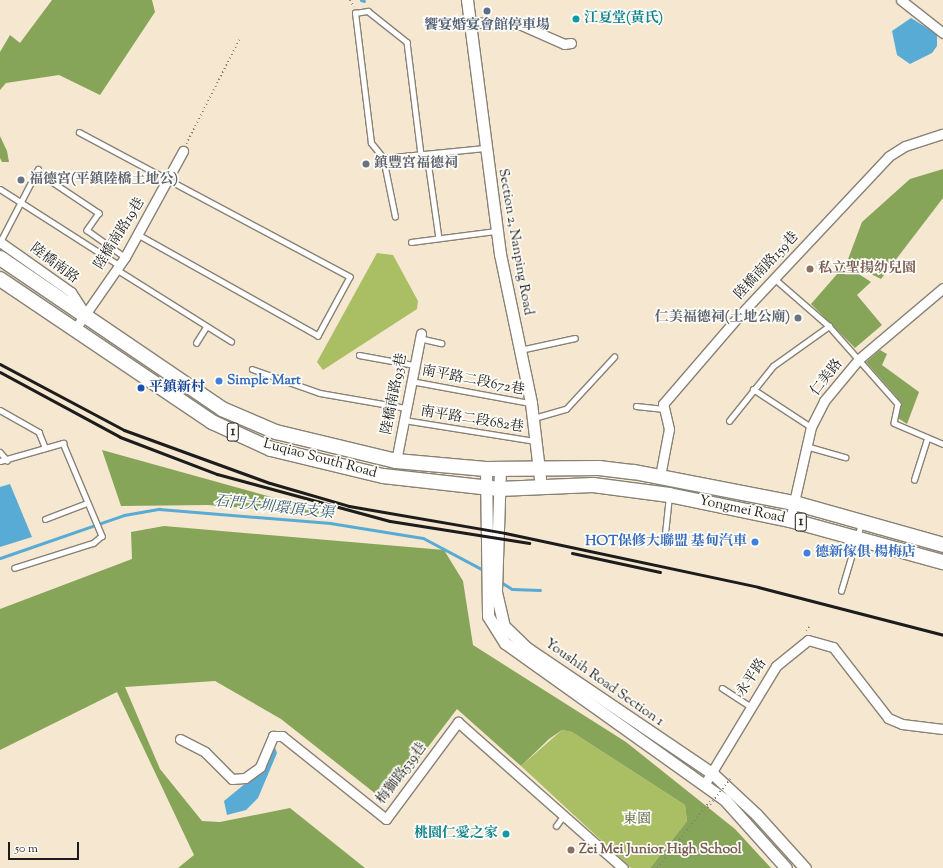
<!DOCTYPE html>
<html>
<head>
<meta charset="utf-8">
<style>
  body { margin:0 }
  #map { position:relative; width:943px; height:868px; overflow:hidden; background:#f5e7d0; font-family:"Sorts Mill Goudy","Noto Serif TC",serif }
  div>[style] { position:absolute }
  .green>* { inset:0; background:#aabe63 }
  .forest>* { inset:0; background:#87a559 }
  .water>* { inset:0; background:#58abd4 }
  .stream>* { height:3px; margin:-1.5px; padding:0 1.5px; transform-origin:1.5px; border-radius:1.5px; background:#58abd4 }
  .path>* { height:1.5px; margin-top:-0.75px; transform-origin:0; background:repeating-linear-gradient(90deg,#888276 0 1px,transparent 0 4px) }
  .roads { filter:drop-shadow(1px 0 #888276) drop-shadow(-1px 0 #888276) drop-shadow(0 1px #888276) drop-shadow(0 -1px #888276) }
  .service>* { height:4.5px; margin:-2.25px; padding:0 2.25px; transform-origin:2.25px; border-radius:2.25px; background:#fff }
  .minor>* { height:9px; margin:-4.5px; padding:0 4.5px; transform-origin:4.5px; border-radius:4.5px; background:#fff }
  .tertiary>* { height:11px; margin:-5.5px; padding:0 5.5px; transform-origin:5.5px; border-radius:5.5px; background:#fff }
  .primary>* { height:14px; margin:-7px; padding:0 7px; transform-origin:7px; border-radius:7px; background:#fff }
  .rail>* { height:3px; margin:-1.5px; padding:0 1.5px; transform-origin:1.5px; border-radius:1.5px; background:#1c1c1c }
  .path-bridge>* { height:1.5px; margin-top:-0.75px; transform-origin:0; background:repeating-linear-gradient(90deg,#888276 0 1px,transparent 0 4px) }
  .dots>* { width:11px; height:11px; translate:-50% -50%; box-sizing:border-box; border:2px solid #fdfcf7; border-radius:50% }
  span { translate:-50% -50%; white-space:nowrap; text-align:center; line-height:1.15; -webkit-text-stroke:3.5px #fdfcf7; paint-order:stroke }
  .shield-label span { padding:1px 3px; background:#fdfcf7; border:1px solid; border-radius:3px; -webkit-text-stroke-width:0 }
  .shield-label { font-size:13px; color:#1c1c1c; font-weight:700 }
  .culture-label { font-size:14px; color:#0d838f; font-weight:700 }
  .left { translate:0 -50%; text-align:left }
  .right { translate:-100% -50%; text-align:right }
  .service-label { font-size:14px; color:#4e5e75; font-weight:700 }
  .worship-label { font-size:14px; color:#5b616d; font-weight:700 }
  .street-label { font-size:14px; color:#1c1c1c }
  .education-label { font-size:14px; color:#785e54; font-weight:700 }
  .shop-label { font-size:14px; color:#366cbe; font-weight:700 }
  .transit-label { font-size:14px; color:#164399; font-weight:700 }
  .park-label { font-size:14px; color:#555d38 }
  .water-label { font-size:15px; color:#375c6f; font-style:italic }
  .scale { position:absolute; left:8px; top:842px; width:71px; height:18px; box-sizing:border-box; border:2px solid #1c1c1c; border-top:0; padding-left:5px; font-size:12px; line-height:14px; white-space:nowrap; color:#1c1c1c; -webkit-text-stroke:3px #fdfcf7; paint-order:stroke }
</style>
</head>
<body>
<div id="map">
  <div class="green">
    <div style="clip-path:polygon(377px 253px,393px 255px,418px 301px,417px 309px,323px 370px,317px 362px)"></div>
    <div style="clip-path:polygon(562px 730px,572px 732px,685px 805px,687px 821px,650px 868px,631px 868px,521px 766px)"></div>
  </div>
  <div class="forest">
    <div style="clip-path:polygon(52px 0,152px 0,155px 12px,100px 95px,59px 75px,6px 83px,0 90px,0 52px,10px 35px,20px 43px)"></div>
    <div style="clip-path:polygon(0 136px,7px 151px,9px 162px,2px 162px,0 158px)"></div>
    <div style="clip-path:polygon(943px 169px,943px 198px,881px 279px,847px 262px,862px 222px,910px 179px)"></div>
    <div style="clip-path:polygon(845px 265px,871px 282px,857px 295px,882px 325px,855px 348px,811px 304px)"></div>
    <div style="clip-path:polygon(880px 350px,887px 354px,882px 365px,919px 392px,907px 424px,898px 418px,901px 402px,866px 362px)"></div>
    <div style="clip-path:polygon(102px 450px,336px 515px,208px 505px,121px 506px)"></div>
    <div style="clip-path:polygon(164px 526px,444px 550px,463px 581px,473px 645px,626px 742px,735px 829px,771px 868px,650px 868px,687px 821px,685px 805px,572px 732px,562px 730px,549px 739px,521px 766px,457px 709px,386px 802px,281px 719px,215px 681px,125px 687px,160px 769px,202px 821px,220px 822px,290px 808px,365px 868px,178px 868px,194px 855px,117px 692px,0 750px,0 609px,132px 559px,131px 532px)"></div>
  </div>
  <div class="water">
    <div style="clip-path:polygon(911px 18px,937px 34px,937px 46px,932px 53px,910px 64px,897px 55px,892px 31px)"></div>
    <div style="clip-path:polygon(10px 484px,32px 537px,0 547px,0 487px)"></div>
    <div style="clip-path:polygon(273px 742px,277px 753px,258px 798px,246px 810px,227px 815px,224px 801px,263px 769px,271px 757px)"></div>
  </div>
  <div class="stream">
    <div style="left:361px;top:0;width:3px;rotate:18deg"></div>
    <div style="left:0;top:558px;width:131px;rotate:-19.1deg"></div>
    <div style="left:124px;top:515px;width:36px;rotate:-10deg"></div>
    <div style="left:159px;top:509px;width:172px;rotate:4.7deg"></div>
    <div style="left:330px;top:523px;width:94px;rotate:9.2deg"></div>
    <div style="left:423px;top:538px;width:70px;rotate:28deg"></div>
    <div style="left:499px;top:581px;width:15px;rotate:32deg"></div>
    <div style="left:512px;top:589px;width:28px;rotate:2deg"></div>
  </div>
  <div class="path">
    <div style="left:350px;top:0;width:8px;rotate:60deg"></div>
    <div style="left:186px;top:144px;width:117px;rotate:-63deg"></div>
    <div style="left:806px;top:631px;width:5px;rotate:-53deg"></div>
    <div style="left:657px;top:868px;width:85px;rotate:-51.7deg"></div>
  </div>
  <div class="roads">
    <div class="service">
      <div style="left:79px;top:132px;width:307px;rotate:28.1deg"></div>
      <div style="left:350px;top:277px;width:67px;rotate:118.5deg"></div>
      <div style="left:318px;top:336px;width:206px;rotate:-150.7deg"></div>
      <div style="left:427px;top:154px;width:85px;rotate:81.9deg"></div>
      <div style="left:383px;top:158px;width:102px;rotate:-5.6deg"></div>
      <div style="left:45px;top:177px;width:65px;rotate:33.7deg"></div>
      <div style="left:99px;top:213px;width:21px;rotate:125deg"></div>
      <div style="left:87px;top:230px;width:47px;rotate:35.4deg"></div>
      <div style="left:0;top:189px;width:141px;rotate:32.6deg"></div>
      <div style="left:395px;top:217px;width:60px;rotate:-101.5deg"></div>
      <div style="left:383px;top:158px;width:19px;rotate:-129deg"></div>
      <div style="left:371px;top:143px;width:131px;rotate:-97deg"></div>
      <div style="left:355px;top:13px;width:13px;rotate:-9deg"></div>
      <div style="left:368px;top:11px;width:50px;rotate:38.5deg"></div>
      <div style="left:407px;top:42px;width:114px;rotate:82.9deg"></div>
      <div style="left:0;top:242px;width:82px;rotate:-62.5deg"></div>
      <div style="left:411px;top:242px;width:86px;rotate:-7.4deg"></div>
      <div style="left:116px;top:269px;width:136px;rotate:32.1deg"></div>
      <div style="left:775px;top:279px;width:72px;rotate:41deg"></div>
      <div style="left:829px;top:326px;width:104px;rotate:48.5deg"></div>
      <div style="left:898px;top:404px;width:19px;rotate:102deg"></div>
      <div style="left:894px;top:423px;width:53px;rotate:23.2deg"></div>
      <div style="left:419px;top:338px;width:23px;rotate:13deg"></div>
      <div style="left:196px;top:343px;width:19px;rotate:-58deg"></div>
      <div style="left:520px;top:350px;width:56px;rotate:-12.3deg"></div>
      <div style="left:359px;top:355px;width:56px;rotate:10.3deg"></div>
      <div style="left:252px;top:369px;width:72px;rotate:19.4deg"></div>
      <div style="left:320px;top:393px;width:87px;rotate:9.9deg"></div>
      <div style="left:411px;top:381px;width:121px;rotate:10.5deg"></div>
      <div style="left:753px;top:389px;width:69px;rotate:33.2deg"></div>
      <div style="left:636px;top:406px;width:28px;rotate:6deg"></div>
      <div style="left:0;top:410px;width:45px;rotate:29.4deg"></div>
      <div style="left:39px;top:432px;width:16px;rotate:68deg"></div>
      <div style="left:534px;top:418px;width:33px;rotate:-16deg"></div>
      <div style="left:566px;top:409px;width:71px;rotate:-47.3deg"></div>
      <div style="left:404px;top:420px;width:133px;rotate:9.1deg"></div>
      <div style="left:729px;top:421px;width:70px;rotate:-51.3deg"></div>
      <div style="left:773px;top:366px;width:69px;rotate:-35.5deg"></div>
      <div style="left:806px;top:446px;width:41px;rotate:15.8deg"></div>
      <div style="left:0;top:452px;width:11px;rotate:49deg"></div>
      <div style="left:0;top:461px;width:66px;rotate:-15.9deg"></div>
      <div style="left:63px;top:443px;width:101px;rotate:67.2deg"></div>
      <div style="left:102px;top:536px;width:11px;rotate:139deg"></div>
      <div style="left:94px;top:543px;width:83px;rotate:162.4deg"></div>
      <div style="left:914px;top:480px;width:43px;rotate:-72.4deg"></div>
      <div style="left:45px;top:519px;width:45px;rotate:-20.9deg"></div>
      <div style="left:664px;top:543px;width:47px;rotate:-83.9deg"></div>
      <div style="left:841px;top:591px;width:70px;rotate:-73.4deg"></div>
      <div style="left:722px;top:688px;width:33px;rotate:33deg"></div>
      <div style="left:556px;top:826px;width:14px;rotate:-54deg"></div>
    </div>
    <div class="minor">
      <div style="left:901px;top:0;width:53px;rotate:38.2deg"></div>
      <div style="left:469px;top:22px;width:52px;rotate:3.3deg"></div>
      <div style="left:521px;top:25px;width:47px;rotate:23.8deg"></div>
      <div style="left:564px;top:44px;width:7px;rotate:-8deg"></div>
      <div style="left:0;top:242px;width:87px;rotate:35.2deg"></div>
      <div style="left:71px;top:292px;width:24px;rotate:57deg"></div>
      <div style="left:75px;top:329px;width:88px;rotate:-55.2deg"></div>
      <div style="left:125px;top:257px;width:121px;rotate:-61.3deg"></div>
      <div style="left:396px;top:461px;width:130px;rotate:-78.9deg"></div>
      <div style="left:660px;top:476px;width:48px;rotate:-79.2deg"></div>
      <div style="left:669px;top:429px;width:26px;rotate:-103deg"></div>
      <div style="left:663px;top:404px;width:113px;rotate:-49.3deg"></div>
      <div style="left:737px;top:318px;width:222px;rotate:-46.8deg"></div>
      <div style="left:889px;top:156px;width:19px;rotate:-32deg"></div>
      <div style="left:905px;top:146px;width:40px;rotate:-18deg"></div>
      <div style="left:790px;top:520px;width:95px;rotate:-77.3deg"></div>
      <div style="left:811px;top:427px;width:29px;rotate:-63deg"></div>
      <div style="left:824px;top:401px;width:55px;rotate:-50.2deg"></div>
      <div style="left:859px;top:359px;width:110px;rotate:-40.2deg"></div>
      <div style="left:180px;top:739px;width:28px;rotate:27deg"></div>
      <div style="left:205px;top:752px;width:38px;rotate:45deg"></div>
      <div style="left:232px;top:779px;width:13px;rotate:-4deg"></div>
      <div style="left:245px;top:778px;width:19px;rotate:-36deg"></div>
      <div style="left:260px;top:767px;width:34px;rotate:-67deg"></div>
      <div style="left:273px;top:736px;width:9px"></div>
      <div style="left:282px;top:736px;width:133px;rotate:38.6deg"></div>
      <div style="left:386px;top:819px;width:121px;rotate:-53.4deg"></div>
      <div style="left:458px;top:722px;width:220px;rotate:41.5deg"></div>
      <div style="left:704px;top:785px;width:139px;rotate:-58.8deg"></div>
      <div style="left:776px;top:666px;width:41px;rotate:-39.1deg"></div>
      <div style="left:808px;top:640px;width:26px;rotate:16deg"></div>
      <div style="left:833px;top:647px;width:90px;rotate:52.2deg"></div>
      <div style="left:888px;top:718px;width:15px;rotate:23deg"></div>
      <div style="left:902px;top:724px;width:41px;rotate:7deg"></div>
    </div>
    <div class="tertiary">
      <div style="left:467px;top:0;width:256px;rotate:82.6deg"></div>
      <div style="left:500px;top:254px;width:152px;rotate:78.2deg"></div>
      <div style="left:531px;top:403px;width:85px;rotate:83.2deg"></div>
      <div style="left:486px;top:469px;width:147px;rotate:89.2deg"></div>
      <div style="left:488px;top:616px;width:32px;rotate:58deg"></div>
      <div style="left:505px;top:643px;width:270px;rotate:35.5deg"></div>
      <div style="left:725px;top:800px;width:91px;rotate:48.1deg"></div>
      <div style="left:500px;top:469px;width:123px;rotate:91.9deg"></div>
      <div style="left:496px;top:592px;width:35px;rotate:77deg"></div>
      <div style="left:504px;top:626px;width:32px;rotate:44deg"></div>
      <div style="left:527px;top:648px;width:225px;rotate:34.1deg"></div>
      <div style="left:713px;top:774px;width:59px;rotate:42.9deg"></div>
      <div style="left:756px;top:814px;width:73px;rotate:47.8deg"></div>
    </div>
    <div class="primary">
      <div style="left:0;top:258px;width:268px;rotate:34.2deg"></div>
      <div style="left:222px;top:409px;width:59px;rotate:23.1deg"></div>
      <div style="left:276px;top:432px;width:123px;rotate:13.6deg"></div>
      <div style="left:396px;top:461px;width:90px;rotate:5.1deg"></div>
      <div style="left:486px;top:469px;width:113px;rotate:-0.5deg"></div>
      <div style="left:599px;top:468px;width:35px;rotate:7deg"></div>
      <div style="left:634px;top:472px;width:163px;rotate:11deg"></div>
      <div style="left:794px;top:503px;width:155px;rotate:15.7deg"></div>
      <div style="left:0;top:279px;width:256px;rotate:34deg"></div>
      <div style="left:212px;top:422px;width:65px;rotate:24.6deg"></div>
      <div style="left:271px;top:449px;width:115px;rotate:13.6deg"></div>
      <div style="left:383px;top:476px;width:117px;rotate:6.4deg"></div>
      <div style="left:499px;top:489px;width:94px;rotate:-2.4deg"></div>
      <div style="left:593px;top:485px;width:77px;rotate:7.5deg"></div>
      <div style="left:669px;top:495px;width:124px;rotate:11.7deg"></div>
      <div style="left:790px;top:520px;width:159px;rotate:15.4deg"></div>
    </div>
  </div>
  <div class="rail">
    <div style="left:0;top:364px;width:140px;rotate:28deg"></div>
    <div style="left:124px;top:430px;width:155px;rotate:20deg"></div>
    <div style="left:270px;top:483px;width:82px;rotate:16.2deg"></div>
    <div style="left:349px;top:506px;width:158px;rotate:9.8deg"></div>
    <div style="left:505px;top:533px;width:259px;rotate:12deg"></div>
    <div style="left:758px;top:587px;width:191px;rotate:14.5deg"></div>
    <div style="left:0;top:372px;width:136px;rotate:28.4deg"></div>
    <div style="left:120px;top:437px;width:104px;rotate:20.9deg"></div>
    <div style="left:217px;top:474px;width:179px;rotate:15.2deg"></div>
    <div style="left:390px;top:521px;width:141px;rotate:9deg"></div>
    <div style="left:572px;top:553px;width:90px;rotate:12.2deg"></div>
  </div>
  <div class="path-bridge">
    <div style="left:705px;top:811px;width:41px;rotate:-52deg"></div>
  </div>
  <div class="dots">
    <div style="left:487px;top:11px;background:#5c6f8a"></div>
    <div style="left:576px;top:19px;background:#0f9aa8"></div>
    <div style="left:366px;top:164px;background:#6b7280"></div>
    <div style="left:21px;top:180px;background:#6b7280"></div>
    <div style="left:810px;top:269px;background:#8d6e63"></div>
    <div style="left:798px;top:318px;background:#6b7280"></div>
    <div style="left:219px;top:381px;background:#3f7fe0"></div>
    <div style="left:141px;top:388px;background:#1a4fb4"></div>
    <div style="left:755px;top:542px;background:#3f7fe0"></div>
    <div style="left:807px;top:553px;background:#3f7fe0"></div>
    <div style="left:506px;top:834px;background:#0f9aa8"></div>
    <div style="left:571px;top:850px;background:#8d6e63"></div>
  </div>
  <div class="shield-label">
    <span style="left:233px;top:432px">1</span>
    <span style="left:801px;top:522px">1</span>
  </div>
  <div class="culture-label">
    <span class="left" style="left:584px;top:19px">江夏堂(黃氏)</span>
    <span class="right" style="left:498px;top:834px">桃園仁愛之家</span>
  </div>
  <div class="service-label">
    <span style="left:487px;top:26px">饗宴婚宴會館停車場</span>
  </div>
  <div class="worship-label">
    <span class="left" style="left:374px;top:164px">鎮豐宮福德祠</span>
    <span class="left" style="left:29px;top:180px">福德宮(平鎮陸橋土地公)</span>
    <span class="right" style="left:790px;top:318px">仁美福德祠(土地公廟)</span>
  </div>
  <div class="street-label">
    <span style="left:120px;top:234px;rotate:-58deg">陸橋南路19巷</span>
    <span style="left:515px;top:242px;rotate:80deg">Section 2, Nanping Road</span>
    <span style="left:54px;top:264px;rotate:37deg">陸橋南路</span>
    <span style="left:767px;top:266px;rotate:-47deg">陸橋南路159巷</span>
    <span style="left:827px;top:378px;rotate:-52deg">仁美路</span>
    <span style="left:473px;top:381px;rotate:11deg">南平路二段672巷</span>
    <span style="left:395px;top:394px;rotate:-79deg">陸橋南路93巷</span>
    <span style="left:472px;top:420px;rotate:9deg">南平路二段682巷</span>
    <span style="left:320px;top:459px;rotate:15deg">Luqiao South Road</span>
    <span style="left:742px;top:510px;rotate:12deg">Yongmei Road</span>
    <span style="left:752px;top:678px;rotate:-56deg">永平路</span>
    <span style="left:604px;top:683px;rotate:35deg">Youshih Road Section 1</span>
    <span style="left:402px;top:774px;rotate:-53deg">梅獅路539巷</span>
  </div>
  <div class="education-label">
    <span class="left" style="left:818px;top:269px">私立聖揚幼兒園</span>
    <span class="left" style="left:579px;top:850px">Zei Mei Junior High School</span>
  </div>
  <div class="shop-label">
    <span class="left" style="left:227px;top:381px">Simple Mart</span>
    <span class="right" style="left:747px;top:542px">HOT保修大聯盟 基甸汽車</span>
    <span class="left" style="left:815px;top:553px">德新傢俱 楊梅店</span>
  </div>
  <div class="transit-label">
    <span class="left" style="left:149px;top:388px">平鎮新村</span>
  </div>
  <div class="park-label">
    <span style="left:637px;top:820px">東園</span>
  </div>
  <div class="water-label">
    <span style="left:274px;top:508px;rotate:6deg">石門大圳環頂支渠</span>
  </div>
  <div class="scale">50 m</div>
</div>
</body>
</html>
